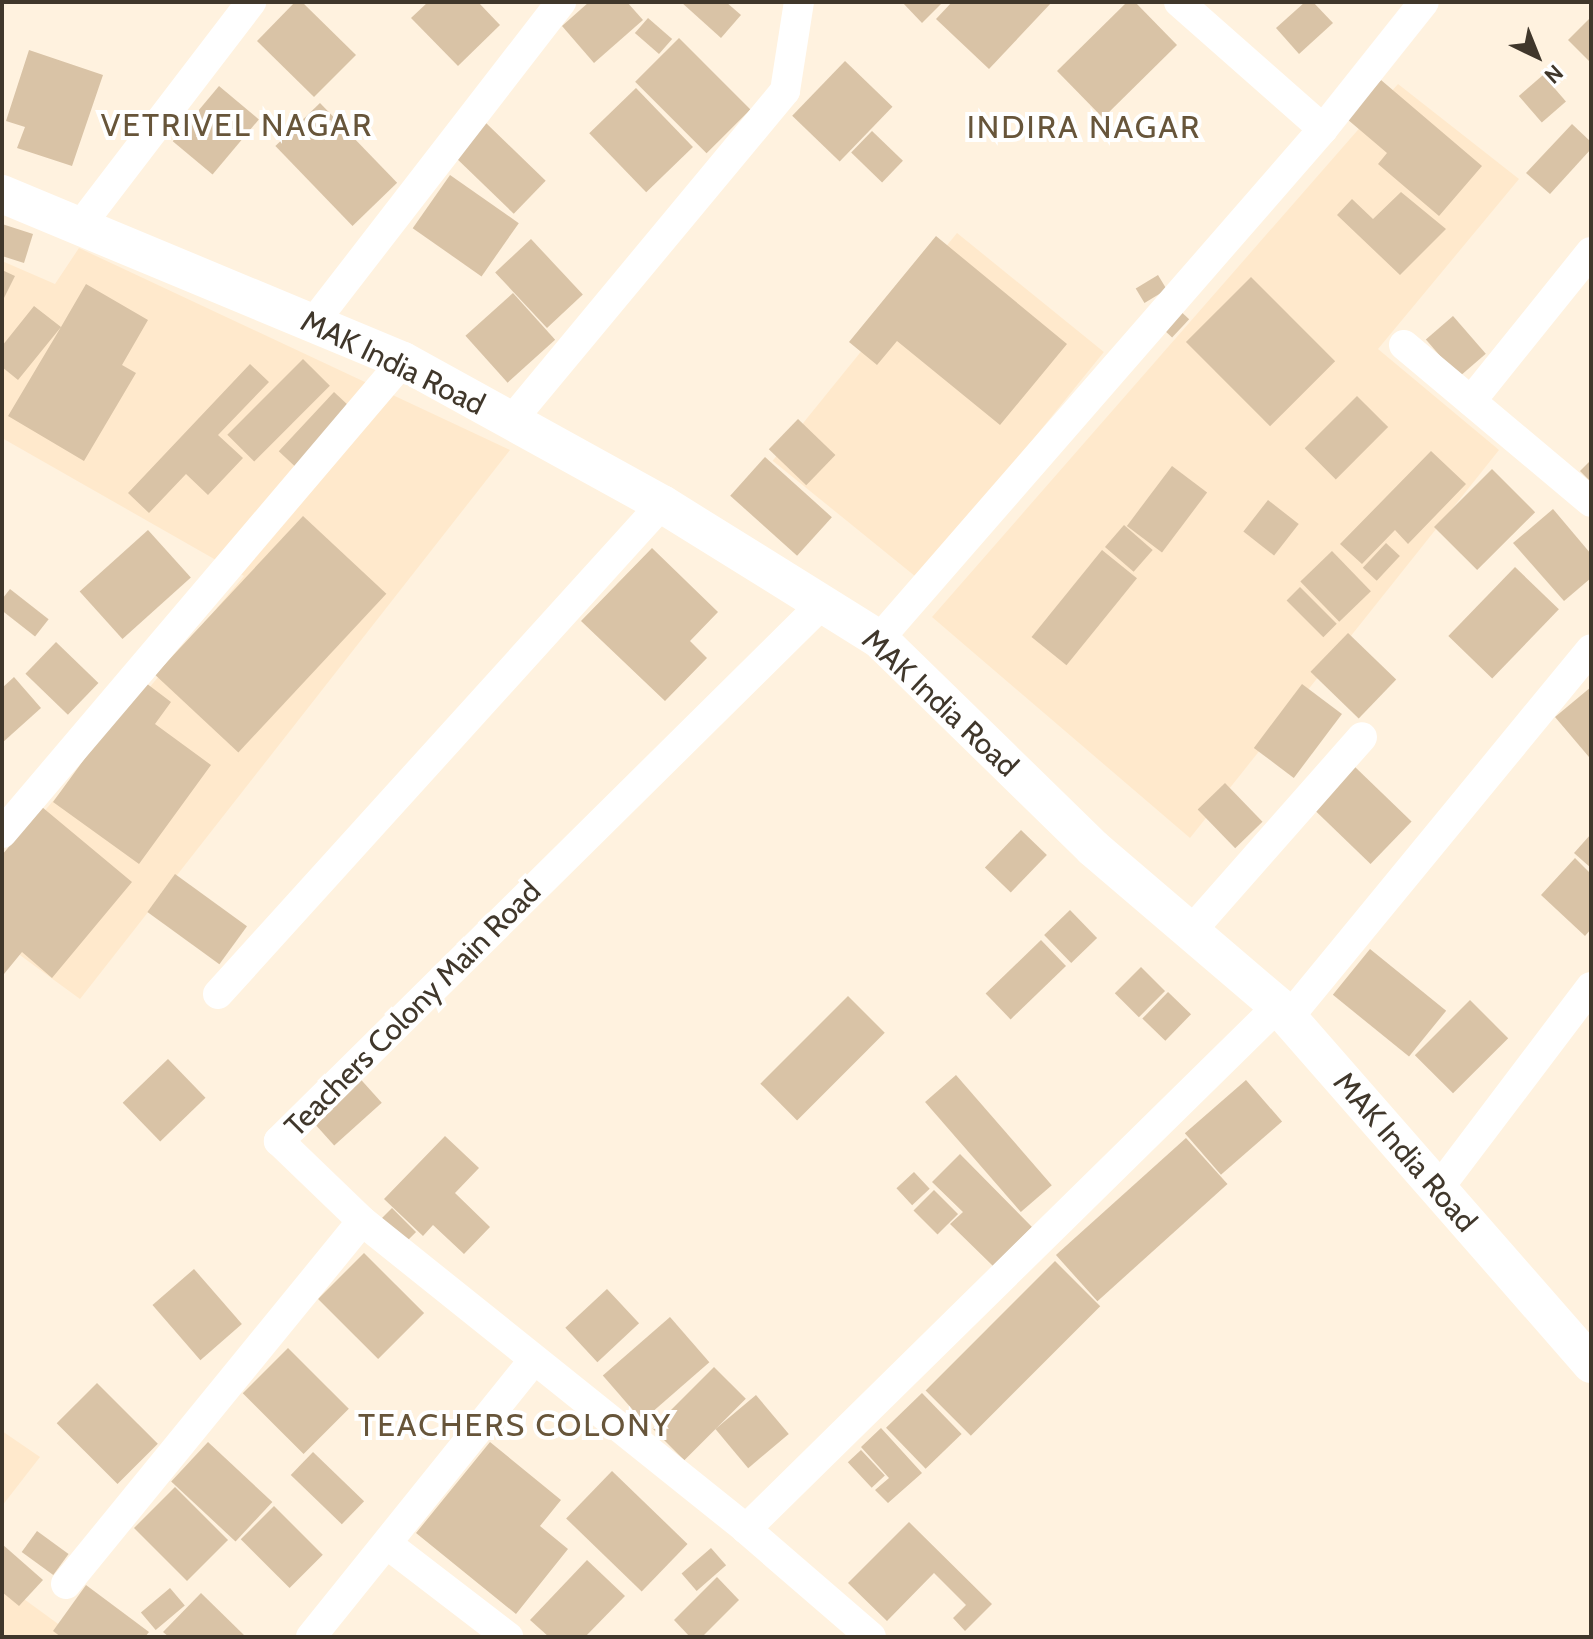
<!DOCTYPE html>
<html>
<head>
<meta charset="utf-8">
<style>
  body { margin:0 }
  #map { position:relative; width:1593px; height:1639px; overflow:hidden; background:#fff2df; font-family:Cabin,sans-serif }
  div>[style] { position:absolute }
  .built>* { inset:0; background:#ffe9cc; transform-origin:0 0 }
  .building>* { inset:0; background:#d9c3a6; transform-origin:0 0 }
  .minor>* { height:30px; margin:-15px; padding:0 15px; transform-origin:15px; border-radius:15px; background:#fff }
  .tertiary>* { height:38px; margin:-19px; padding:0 19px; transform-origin:19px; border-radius:19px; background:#fff }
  span { translate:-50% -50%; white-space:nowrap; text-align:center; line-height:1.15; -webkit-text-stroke:8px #fff; paint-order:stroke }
  .street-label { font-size:30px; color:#40372b }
  .neighbourhood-label { font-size:32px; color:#67553a; letter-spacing:2px }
  .frame { position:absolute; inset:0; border:4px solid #40372b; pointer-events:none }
  .north { position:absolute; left:1497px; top:16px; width:80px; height:80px; -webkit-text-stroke:6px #fff; paint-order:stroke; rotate:137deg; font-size:22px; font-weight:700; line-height:32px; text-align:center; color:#40372b }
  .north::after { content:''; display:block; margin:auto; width:28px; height:36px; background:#40372b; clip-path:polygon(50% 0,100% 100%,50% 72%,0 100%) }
</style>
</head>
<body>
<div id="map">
  <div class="built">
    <div style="clip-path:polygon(1398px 84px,1519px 179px,1378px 349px,1499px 450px,1190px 838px,932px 617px)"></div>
    <div style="left:957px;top:233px;width:189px;height:293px;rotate:39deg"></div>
    <div style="clip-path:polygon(79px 248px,510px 450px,80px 999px,2px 942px,2px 861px,244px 576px,2px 438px,2px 261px,55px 284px)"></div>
    <div style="clip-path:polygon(2px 1431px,40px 1457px,2px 1506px)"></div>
    <div style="clip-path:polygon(2px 1583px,76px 1637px,2px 1637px)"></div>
  </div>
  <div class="building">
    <div style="clip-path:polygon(295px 2px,302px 2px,356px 55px,314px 97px,257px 41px)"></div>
    <div style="clip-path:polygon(428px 2px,478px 2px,500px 25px,458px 66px,411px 18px)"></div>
    <div style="clip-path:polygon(589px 2px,627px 2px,643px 20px,594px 63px,562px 26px)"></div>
    <div style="clip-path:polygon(681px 2px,726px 2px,741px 15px,721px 38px)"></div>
    <div style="clip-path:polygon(902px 2px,943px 2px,922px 23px)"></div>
    <div style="clip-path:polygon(952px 2px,1052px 2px,989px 69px,936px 19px)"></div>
    <div style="clip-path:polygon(1127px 2px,1135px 2px,1177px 45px,1103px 118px,1057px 71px)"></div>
    <div style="clip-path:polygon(1305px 2px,1313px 2px,1333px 23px,1299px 54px,1276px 28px)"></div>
    <div style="clip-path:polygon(1591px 17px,1591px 63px,1568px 40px)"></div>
    <div style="left:648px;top:18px;width:32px;height:20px;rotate:41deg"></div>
    <div style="left:679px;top:38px;width:101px;height:62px;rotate:45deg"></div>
    <div style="clip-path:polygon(29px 50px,103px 75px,72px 166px,17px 148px,25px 127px,6px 121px)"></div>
    <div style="left:845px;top:61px;width:66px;height:76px;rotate:44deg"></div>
    <div style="left:1543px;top:75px;width:35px;height:32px;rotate:49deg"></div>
    <div style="clip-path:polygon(1381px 80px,1482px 166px,1439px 216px,1378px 164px,1387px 153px,1347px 119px)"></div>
    <div style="left:219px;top:86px;width:52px;height:72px;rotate:40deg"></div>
    <div style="left:636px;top:88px;width:82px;height:65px;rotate:46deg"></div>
    <div style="left:320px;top:103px;width:111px;height:62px;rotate:46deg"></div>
    <div style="left:486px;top:123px;width:83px;height:46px;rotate:44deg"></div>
    <div style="clip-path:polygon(1572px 124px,1591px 142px,1591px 149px,1550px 194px,1526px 173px)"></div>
    <div style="left:872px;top:131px;width:43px;height:30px;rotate:44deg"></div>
    <div style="left:450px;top:175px;width:84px;height:65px;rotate:35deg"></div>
    <div style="clip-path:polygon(1401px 192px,1446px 229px,1400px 275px,1337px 215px,1352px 199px,1373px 219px)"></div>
    <div style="clip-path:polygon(2px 224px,33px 234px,24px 263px,2px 256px)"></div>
    <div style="clip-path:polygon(936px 236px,1067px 344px,1000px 425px,897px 341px,877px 365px,849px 342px)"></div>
    <div style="left:531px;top:239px;width:76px;height:49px;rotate:47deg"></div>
    <div style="clip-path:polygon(2px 270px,15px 276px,2px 302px)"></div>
    <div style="left:1158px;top:275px;width:17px;height:26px;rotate:59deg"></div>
    <div style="left:1251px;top:277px;width:119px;height:92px;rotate:45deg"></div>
    <div style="clip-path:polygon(86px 284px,148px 320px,122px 365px,136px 373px,84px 461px,8px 416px,61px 327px,18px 380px,2px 367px,2px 346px,34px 306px,61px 327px)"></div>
    <div style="left:513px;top:293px;width:63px;height:64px;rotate:48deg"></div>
    <div style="left:1176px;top:307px;width:18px;height:25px;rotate:43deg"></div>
    <div style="left:1453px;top:316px;width:50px;height:36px;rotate:49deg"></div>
    <div style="left:303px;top:359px;width:38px;height:107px;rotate:45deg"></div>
    <div style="clip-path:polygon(250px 364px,269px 382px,218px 435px,243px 458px,208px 495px,186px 474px,149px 513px,128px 493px)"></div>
    <div style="left:334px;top:392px;width:26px;height:81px;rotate:43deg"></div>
    <div style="left:1357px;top:396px;width:44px;height:74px;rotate:45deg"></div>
    <div style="left:798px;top:419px;width:52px;height:42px;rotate:44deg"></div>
    <div style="clip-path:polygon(1431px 451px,1466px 484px,1408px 544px,1395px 530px,1362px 564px,1340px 544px)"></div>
    <div style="left:765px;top:457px;width:90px;height:52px;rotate:42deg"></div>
    <div style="clip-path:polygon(1591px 460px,1591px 482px,1580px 471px)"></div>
    <div style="left:1172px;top:466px;width:44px;height:75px;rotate:37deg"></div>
    <div style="left:1492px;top:469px;width:61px;height:82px;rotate:45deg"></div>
    <div style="left:1268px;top:500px;width:39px;height:40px;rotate:38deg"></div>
    <div style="clip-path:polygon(1553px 509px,1591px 554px,1591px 578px,1564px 601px,1513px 543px)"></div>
    <div style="left:303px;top:516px;width:114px;height:217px;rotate:43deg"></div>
    <div style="left:1124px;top:525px;width:38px;height:29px;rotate:41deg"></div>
    <div style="left:148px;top:530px;width:64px;height:92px;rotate:48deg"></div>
    <div style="left:1386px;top:543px;width:19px;height:34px;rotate:43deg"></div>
    <div style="clip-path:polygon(652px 548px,718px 612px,690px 641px,707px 658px,665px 701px,581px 621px)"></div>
    <div style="left:1102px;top:550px;width:45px;height:112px;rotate:39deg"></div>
    <div style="left:1332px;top:551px;width:56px;height:44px;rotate:46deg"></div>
    <div style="left:1515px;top:567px;width:61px;height:96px;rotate:44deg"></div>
    <div style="left:1300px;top:587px;width:52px;height:19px;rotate:45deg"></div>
    <div style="left:10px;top:589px;width:49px;height:22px;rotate:38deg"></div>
    <div style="left:1348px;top:633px;width:67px;height:54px;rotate:44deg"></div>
    <div style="left:56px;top:642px;width:59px;height:44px;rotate:44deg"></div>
    <div style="clip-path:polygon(14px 677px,41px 708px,2px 743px,2px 688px)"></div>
    <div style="clip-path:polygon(142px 680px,171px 702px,155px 724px,211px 765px,139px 864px,53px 802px)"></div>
    <div style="left:1302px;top:684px;width:50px;height:80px;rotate:37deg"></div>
    <div style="clip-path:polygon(1591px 687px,1591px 755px,1589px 757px,1555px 717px)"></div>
    <div style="left:1354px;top:766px;width:80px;height:59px;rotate:44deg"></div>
    <div style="left:1225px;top:783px;width:54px;height:38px;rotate:46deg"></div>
    <div style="clip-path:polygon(42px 807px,132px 882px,52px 978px,22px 952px,4px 974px,2px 855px)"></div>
    <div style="left:1021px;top:830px;width:36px;height:52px;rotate:44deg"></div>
    <div style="clip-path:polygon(1591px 834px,1591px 868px,1574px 853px)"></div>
    <div style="clip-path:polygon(1575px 858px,1591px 874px,1591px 929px,1585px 936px,1541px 895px)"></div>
    <div style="left:175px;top:874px;width:89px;height:47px;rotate:36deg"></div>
    <div style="left:1070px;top:910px;width:39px;height:36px;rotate:46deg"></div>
    <div style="left:1041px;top:940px;width:36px;height:77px;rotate:46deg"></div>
    <div style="left:1370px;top:949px;width:98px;height:59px;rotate:39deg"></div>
    <div style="left:1141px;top:967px;width:34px;height:37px;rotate:45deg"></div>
    <div style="left:1168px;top:992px;width:32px;height:37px;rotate:44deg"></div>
    <div style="left:848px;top:996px;width:52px;height:124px;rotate:45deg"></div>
    <div style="left:1470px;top:1000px;width:54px;height:78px;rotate:45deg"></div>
    <div style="left:168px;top:1059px;width:54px;height:63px;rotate:46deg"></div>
    <div style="left:355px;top:1073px;width:40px;height:64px;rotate:48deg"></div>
    <div style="left:956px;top:1075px;width:146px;height:41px;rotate:49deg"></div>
    <div style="left:1246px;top:1080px;width:55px;height:81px;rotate:49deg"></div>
    <div style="clip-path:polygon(445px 1136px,479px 1168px,455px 1193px,490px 1227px,464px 1254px,433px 1225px,423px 1236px,384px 1199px)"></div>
    <div style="left:1186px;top:1138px;width:62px;height:175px;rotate:48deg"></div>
    <div style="clip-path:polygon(960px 1154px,1032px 1227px,993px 1266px,950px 1224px,963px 1212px,932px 1182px)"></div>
    <div style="left:914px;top:1172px;width:23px;height:24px;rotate:47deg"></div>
    <div style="left:934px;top:1190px;width:34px;height:29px;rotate:45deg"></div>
    <div style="left:392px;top:1208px;width:34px;height:18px;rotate:45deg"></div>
    <div style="left:364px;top:1253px;width:85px;height:65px;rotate:45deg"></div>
    <div style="left:1055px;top:1261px;width:64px;height:183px;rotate:45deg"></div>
    <div style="left:194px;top:1269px;width:73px;height:55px;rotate:49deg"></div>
    <div style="left:607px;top:1289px;width:47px;height:57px;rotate:47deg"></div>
    <div style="left:670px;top:1317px;width:60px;height:89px;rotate:49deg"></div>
    <div style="left:288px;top:1348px;width:86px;height:64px;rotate:45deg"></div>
    <div style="left:714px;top:1367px;width:45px;height:87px;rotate:45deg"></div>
    <div style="left:97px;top:1383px;width:86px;height:57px;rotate:45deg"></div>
    <div style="left:922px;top:1393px;width:57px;height:50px;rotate:46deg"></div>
    <div style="left:756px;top:1395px;width:51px;height:53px;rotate:50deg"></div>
    <div style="clip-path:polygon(881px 1428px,922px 1473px,888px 1503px,875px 1490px,889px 1478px,861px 1447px)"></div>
    <div style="left:208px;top:1442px;width:88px;height:54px;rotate:43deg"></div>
    <div style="clip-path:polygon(490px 1442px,561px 1500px,540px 1526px,568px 1549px,516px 1614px,416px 1533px)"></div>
    <div style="left:861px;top:1450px;width:35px;height:18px;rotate:47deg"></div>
    <div style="left:313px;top:1452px;width:71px;height:32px;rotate:44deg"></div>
    <div style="left:612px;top:1471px;width:105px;height:66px;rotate:44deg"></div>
    <div style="left:175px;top:1487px;width:75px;height:58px;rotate:45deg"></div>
    <div style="left:274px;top:1506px;width:69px;height:47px;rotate:45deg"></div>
    <div style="clip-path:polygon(909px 1522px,992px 1604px,965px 1631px,953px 1618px,966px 1605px,934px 1573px,887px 1621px,848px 1583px)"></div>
    <div style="left:37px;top:1531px;width:39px;height:26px;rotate:36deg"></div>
    <div style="clip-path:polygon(2px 1544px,43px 1580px,19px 1606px,2px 1592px)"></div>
    <div style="left:711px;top:1548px;width:23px;height:39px;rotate:49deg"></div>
    <div style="clip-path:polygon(587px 1560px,625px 1596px,585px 1637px,549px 1637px,530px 1620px)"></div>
    <div style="clip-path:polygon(717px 1577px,739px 1600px,702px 1637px,690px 1637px,674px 1620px)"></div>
    <div style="clip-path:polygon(86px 1585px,149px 1632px,145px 1637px,61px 1637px,53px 1631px)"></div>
    <div style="left:170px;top:1588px;width:23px;height:38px;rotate:50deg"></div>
    <div style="clip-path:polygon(201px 1593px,246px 1637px,169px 1637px,163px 1632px)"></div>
  </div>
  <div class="minor">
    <div style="left:1179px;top:2px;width:192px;rotate:41.4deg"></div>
    <div style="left:80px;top:226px;width:282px;rotate:-52.6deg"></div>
    <div style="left:313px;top:323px;width:406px;rotate:-52.3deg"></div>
    <div style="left:1404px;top:345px;width:244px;rotate:40deg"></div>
    <div style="left:1471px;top:401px;width:191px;rotate:-51.2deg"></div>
    <div style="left:511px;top:421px;width:429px;rotate:-50.3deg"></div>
    <div style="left:785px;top:91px;width:90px;rotate:-81.1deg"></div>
    <div style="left:822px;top:604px;width:764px;rotate:135.32deg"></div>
    <div style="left:279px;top:1141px;width:115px;rotate:43.9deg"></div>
    <div style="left:362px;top:1221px;width:492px;rotate:38.7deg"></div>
    <div style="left:746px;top:1529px;width:165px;rotate:40.8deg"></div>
    <div style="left:879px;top:639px;width:676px;rotate:-48.96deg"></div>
    <div style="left:1323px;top:129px;width:162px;rotate:-51.5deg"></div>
    <div style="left:2px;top:833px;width:619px;rotate:-49.65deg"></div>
    <div style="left:1192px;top:930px;width:257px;rotate:-48.6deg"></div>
    <div style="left:218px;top:994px;width:661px;rotate:-47.82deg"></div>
    <div style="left:1288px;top:1018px;width:477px;rotate:-50.6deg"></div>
    <div style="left:1438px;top:1189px;width:253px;rotate:-52.9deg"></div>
    <div style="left:746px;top:1529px;width:746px;rotate:-44.51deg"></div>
    <div style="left:387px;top:1544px;width:153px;rotate:37.5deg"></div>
    <div style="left:66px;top:1584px;width:468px;rotate:-50.8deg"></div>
    <div style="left:311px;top:1637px;width:356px;rotate:-51.2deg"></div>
  </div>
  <div class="tertiary">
    <div style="left:2px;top:194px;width:434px;rotate:22.6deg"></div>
    <div style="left:403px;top:361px;width:296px;rotate:28.9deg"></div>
    <div style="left:662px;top:504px;width:256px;rotate:31.9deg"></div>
    <div style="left:879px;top:639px;width:299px;rotate:44.3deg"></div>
    <div style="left:1093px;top:848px;width:243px;rotate:40.5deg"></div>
    <div style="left:1278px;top:1006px;width:476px;rotate:48.8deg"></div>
  </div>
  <div class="street-label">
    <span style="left:393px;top:363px;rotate:26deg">MAK India Road</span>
    <span style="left:940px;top:703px;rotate:43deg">MAK India Road</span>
    <span style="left:413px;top:1009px;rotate:-45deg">Teachers Colony Main Road</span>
    <span style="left:1405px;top:1152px;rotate:49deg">MAK India Road</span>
  </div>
  <div class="neighbourhood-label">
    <span style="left:237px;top:125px">VETRIVEL NAGAR</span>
    <span style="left:1084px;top:127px">INDIRA NAGAR</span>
    <span style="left:515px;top:1425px">TEACHERS COLONY</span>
  </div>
  <div class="frame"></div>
  <div class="north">N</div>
</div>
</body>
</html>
